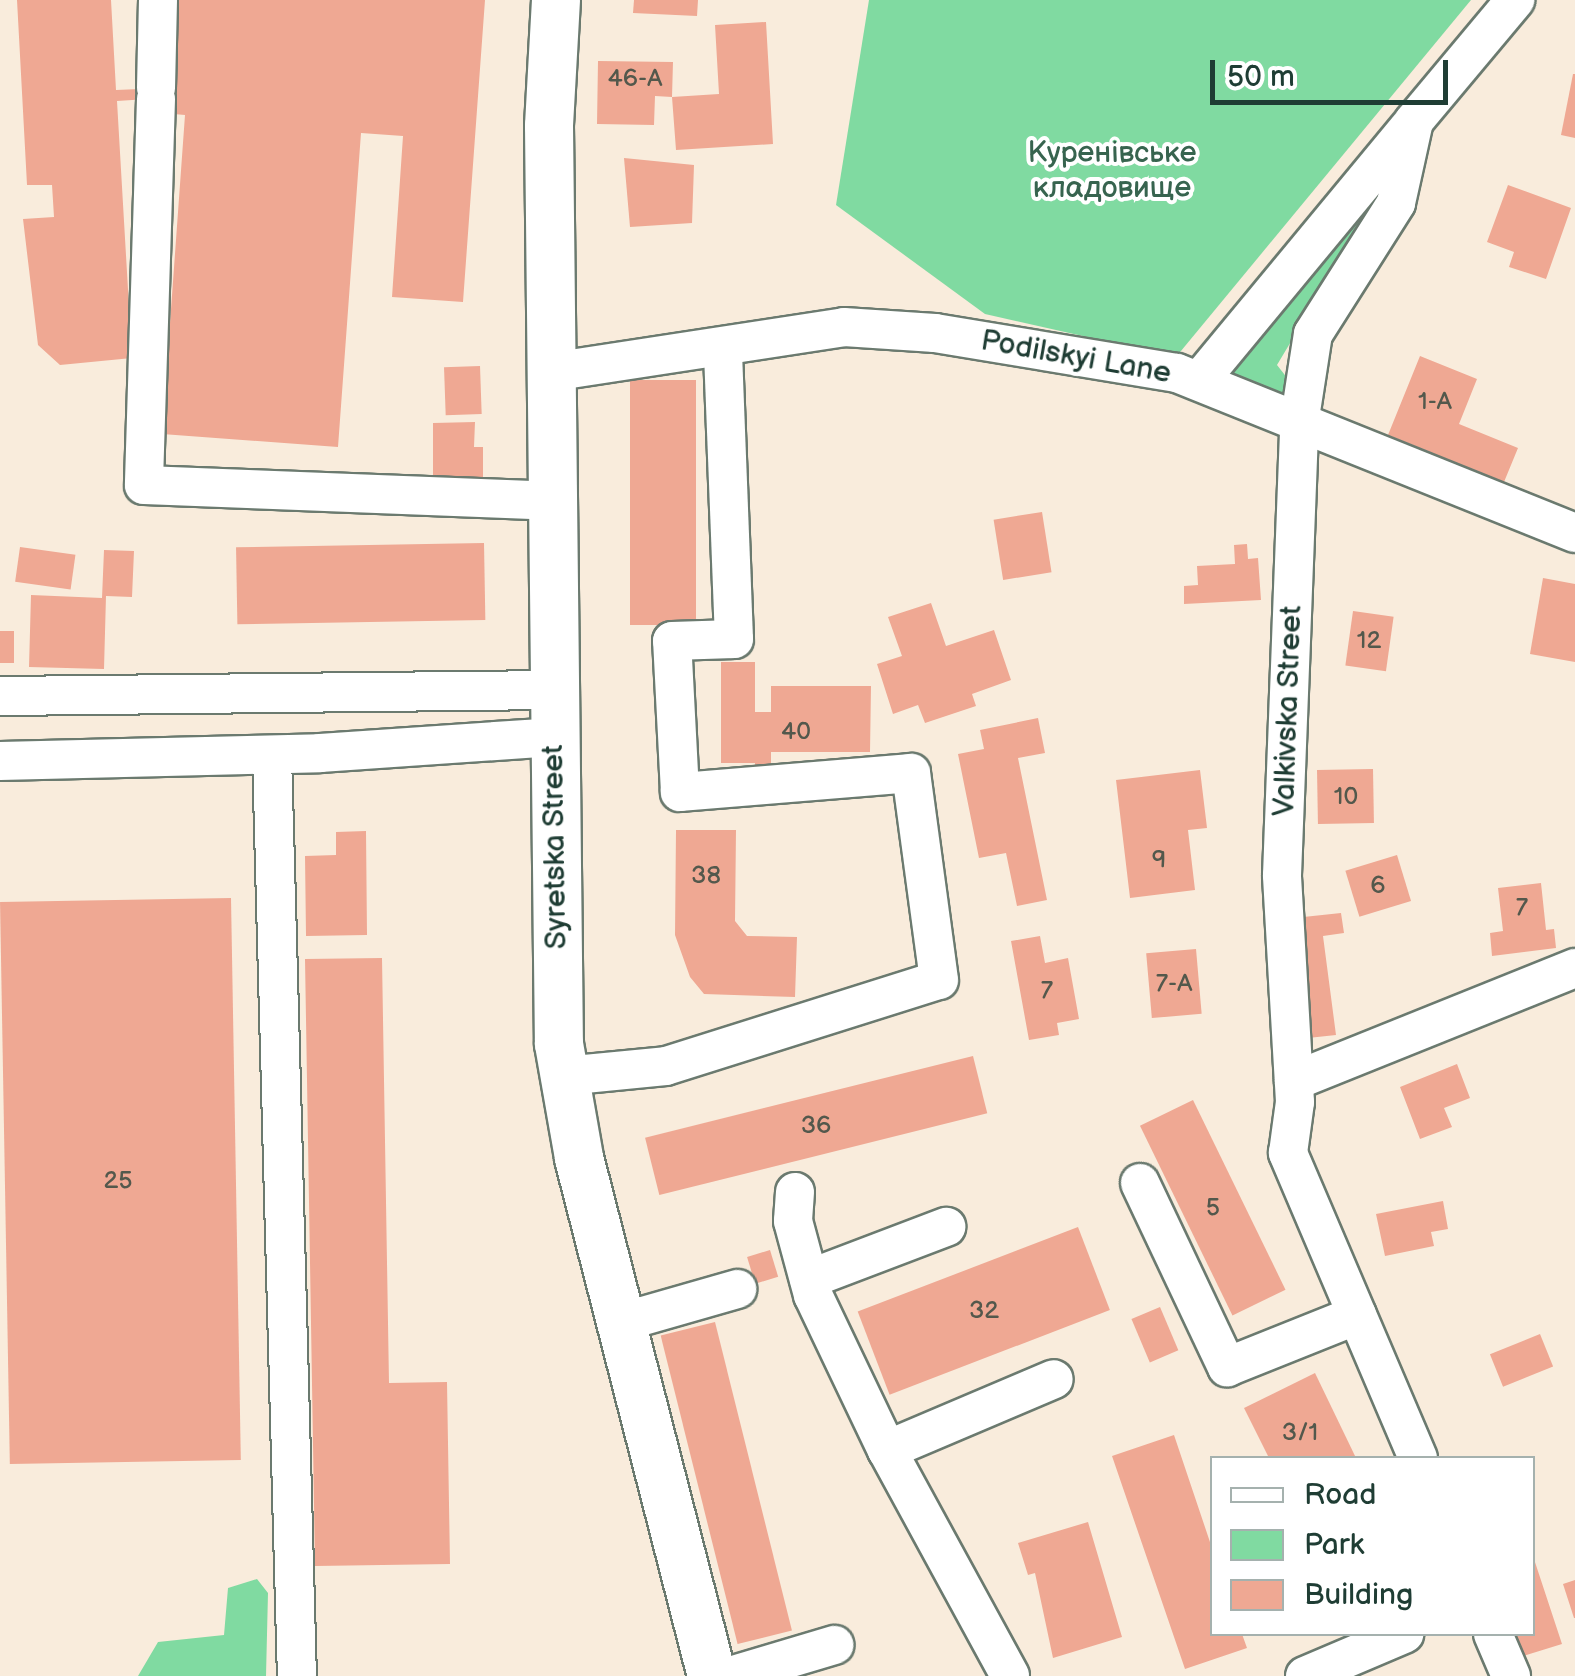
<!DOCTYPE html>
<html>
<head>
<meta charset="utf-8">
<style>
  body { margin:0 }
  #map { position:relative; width:1575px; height:1676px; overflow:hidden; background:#f9ecdc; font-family:"Balsamiq Sans",sans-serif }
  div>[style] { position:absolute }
  .green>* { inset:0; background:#80daa1 }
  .building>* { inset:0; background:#efa893; transform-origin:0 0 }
  .roads { filter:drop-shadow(2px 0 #6b7a6f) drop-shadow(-2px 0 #6b7a6f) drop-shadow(0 2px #6b7a6f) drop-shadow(0 -2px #6b7a6f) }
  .minor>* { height:38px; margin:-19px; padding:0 19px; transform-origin:19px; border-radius:19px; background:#fff }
  .major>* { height:48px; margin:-24px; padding:0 24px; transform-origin:24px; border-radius:24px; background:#fff }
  span { translate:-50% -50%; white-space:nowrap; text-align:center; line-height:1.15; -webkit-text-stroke:8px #fff; paint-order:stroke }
  .number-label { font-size:25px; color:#53584c }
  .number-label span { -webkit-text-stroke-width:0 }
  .park-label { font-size:30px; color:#37644f }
  .street-label { font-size:30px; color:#1f3d34 }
  .legend { position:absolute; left:1210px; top:1456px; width:325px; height:180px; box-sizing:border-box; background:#fff; border:2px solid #a5b1ae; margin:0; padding:12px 18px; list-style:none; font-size:30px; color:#1f3d34 }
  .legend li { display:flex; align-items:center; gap:20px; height:50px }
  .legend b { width:50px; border:2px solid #a5b1ae }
  .scale { position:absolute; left:1210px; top:60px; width:238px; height:45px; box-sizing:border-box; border:5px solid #1f3d34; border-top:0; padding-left:12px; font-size:30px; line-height:35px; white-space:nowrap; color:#1f3d34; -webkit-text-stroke:8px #fff; paint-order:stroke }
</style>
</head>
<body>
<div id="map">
  <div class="green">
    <div style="clip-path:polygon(869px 0,1471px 0,1176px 357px,985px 314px,836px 205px)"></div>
    <div style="clip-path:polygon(1384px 186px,1277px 365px,1295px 388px,1289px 402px,1227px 382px,1225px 366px)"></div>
    <div style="clip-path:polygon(257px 1579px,268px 1593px,266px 1676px,138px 1676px,158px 1642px,224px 1635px,228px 1588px)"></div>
  </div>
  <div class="building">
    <div style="clip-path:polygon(17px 0,111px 0,116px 90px,164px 88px,170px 0,485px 0,463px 302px,392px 297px,403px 136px,361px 133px,338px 447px,162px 434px,185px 115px,162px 113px,163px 98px,117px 101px,132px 358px,60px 365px,38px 345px,23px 219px,54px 217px,52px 185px,27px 185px)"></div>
    <div style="clip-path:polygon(634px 0,698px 0,697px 16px,633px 13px)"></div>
    <div style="clip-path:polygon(766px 22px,773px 144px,676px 150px,672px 97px,719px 94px,715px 25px)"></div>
    <div style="clip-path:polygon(598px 61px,673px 62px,672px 97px,655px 96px,654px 125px,597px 124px)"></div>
    <div style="clip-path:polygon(1573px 74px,1575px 74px,1575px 138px,1561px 135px)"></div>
    <div style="clip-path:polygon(624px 158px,694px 165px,692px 223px,630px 227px)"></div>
    <div style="clip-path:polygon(1508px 185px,1571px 208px,1546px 279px,1509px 267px,1514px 252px,1487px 242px)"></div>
    <div style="clip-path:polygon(1420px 356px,1477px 379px,1459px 424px,1518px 448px,1504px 482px,1388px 435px)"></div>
    <div style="left:480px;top:366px;width:48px;height:36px;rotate:88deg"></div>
    <div style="left:630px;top:380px;width:66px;height:245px"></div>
    <div style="clip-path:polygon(475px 422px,474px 447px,483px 447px,483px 486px,433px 486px,433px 423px)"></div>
    <div style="left:1042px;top:512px;width:61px;height:49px;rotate:81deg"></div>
    <div style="left:484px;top:543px;width:77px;height:248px;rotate:89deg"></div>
    <div style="clip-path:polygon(1247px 544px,1248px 559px,1258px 558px,1261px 600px,1184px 604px,1184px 586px,1198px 585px,1197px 566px,1235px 564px,1234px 545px)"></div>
    <div style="left:20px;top:547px;width:56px;height:35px;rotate:8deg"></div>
    <div style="clip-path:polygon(104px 550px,134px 551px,132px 597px,106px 596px,104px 669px,29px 667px,31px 595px,102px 598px)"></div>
    <div style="clip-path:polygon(1543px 578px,1575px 584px,1575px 662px,1530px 654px)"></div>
    <div style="clip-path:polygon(931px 603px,946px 646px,994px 630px,1011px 680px,972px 694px,976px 706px,925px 723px,918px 705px,893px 714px,877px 664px,902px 656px,888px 617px)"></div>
    <div style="left:1353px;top:611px;width:41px;height:55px;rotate:8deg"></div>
    <div style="left:0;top:631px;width:14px;height:32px"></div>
    <div style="clip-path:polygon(721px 662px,755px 662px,755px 712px,771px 712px,771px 686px,871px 686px,870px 752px,771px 752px,771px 777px,755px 777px,755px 763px,721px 763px)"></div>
    <div style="clip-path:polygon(1038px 718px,1045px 753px,1018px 758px,1047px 900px,1017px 906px,1006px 853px,979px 858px,958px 754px,984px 749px,980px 730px)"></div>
    <div style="left:1373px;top:769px;width:54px;height:56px;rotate:89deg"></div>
    <div style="clip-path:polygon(1200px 770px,1207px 828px,1188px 830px,1195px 890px,1130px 898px,1116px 780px)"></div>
    <div style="clip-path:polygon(676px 830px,736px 830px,735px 921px,747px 936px,797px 937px,795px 997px,704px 994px,690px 977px,675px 935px)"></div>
    <div style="clip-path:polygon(366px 831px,367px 935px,306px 936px,305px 856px,336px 855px,336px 832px)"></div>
    <div style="left:1397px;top:855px;width:48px;height:54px;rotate:73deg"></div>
    <div style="clip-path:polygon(1541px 883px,1546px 930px,1554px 929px,1556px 948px,1492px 956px,1490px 933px,1503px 931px,1498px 888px)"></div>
    <div style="left:231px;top:898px;width:562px;height:231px;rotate:89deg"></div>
    <div style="clip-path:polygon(1341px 913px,1344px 933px,1323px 936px,1336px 1035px,1308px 1038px,1294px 918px)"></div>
    <div style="clip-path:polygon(1040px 936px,1045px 963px,1068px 958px,1079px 1019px,1057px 1023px,1059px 1035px,1029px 1040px,1011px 941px)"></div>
    <div style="left:1196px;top:949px;width:65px;height:50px;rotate:85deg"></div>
    <div style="clip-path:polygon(382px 958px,389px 1383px,447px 1382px,450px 1564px,315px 1566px,305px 959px)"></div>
    <div style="left:973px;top:1056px;width:59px;height:338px;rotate:76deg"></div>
    <div style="clip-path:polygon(1457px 1064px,1470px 1098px,1444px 1108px,1452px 1127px,1420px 1139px,1400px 1087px)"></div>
    <div style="left:1193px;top:1100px;width:211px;height:59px;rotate:64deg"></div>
    <div style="clip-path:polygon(1443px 1201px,1448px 1229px,1431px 1232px,1434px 1246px,1385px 1256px,1376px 1214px)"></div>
    <div style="left:1078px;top:1227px;width:89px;height:236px;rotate:69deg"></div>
    <div style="left:770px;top:1250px;width:28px;height:24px;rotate:73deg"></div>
    <div style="left:1160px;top:1307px;width:47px;height:31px;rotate:67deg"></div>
    <div style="left:715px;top:1322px;width:318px;height:56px;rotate:76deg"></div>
    <div style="left:1540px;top:1334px;width:35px;height:54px;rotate:68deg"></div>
    <div style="clip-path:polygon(1315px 1373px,1356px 1458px,1269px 1458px,1244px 1408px)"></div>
    <div style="clip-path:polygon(1174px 1435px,1212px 1548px,1212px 1634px,1242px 1634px,1247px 1648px,1185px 1669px,1112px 1456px)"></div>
    <div style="clip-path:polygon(1088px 1522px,1122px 1637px,1053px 1658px,1035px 1573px,1028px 1575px,1018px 1543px)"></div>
    <div style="clip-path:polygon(1532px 1553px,1562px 1644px,1520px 1657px,1513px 1634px,1532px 1634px)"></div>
    <div style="clip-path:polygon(1575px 1580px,1575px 1618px,1574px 1618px,1563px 1584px)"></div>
  </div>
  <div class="roads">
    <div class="minor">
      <div style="left:156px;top:88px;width:88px;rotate:-88.7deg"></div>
      <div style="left:156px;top:99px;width:386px;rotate:91.8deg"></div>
      <div style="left:144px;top:485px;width:408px;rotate:2.2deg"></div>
      <div style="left:551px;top:372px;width:296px;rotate:-8.7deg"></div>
      <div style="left:844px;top:327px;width:91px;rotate:3.8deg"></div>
      <div style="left:935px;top:333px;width:245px;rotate:9.4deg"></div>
      <div style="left:1177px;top:373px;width:429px;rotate:21.9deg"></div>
      <div style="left:1200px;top:380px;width:328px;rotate:-50.4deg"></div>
      <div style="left:0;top:696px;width:552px;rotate:-0.62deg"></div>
      <div style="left:272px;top:755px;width:921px;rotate:88.45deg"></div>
      <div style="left:0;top:761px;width:320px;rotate:-1.4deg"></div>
      <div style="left:320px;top:753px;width:234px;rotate:-3.9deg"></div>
      <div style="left:564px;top:1076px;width:102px;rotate:-5.6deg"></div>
      <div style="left:666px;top:1066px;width:286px;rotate:-17.5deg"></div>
      <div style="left:939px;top:980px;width:209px;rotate:-97.7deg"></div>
      <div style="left:911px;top:773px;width:232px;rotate:175.3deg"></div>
      <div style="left:680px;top:792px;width:151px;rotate:-93deg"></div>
      <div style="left:672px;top:641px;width:62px;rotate:-1.8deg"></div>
      <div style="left:734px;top:639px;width:291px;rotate:-92.2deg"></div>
      <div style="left:1294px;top:1081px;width:303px;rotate:-21.9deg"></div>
      <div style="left:1140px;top:1183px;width:204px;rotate:64.7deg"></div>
      <div style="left:1227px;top:1367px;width:140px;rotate:-21.8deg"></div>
      <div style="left:795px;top:1192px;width:29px;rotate:94deg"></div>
      <div style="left:793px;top:1221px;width:77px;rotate:74.9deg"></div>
      <div style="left:813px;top:1295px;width:172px;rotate:64.5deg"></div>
      <div style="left:887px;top:1450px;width:257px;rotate:61.4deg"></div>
      <div style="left:809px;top:1279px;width:147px;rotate:-20.8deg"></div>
      <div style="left:622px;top:1322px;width:120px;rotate:-16deg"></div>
      <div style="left:887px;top:1450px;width:181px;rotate:-23deg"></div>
      <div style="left:1418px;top:1458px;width:332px;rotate:-113.1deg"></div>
      <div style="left:1288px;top:1153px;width:51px;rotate:-82.2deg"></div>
      <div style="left:1295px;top:1102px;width:227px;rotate:-93.3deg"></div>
      <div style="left:1282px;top:875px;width:451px;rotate:-87.8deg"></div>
      <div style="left:1299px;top:424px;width:91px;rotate:-81.2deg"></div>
      <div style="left:1313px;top:334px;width:155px;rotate:-57.6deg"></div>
      <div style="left:1396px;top:203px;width:84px;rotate:-77.6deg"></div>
      <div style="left:1414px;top:121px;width:158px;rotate:-50.1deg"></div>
      <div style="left:1493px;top:1634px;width:46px;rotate:66.8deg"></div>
      <div style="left:730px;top:1676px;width:109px;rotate:-16.6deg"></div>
      <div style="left:1305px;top:1676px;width:108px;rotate:-23deg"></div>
    </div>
    <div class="major">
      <div style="left:556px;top:0;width:126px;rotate:93.2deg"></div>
      <div style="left:549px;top:126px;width:918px;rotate:89.38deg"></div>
      <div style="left:559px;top:1044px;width:116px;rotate:80deg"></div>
      <div style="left:579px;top:1158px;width:535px;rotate:75.6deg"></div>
    </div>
  </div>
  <div class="number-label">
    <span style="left:635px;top:79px">46-А</span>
    <span style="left:1435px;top:402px">1-А</span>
    <span style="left:1369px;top:641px">12</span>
    <span style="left:796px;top:732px">40</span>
    <span style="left:1346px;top:797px">10</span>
    <span style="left:1159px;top:860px">9</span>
    <span style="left:706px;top:876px">38</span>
    <span style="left:1378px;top:886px">6</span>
    <span style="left:1522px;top:908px">7</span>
    <span style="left:1174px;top:984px">7-А</span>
    <span style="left:1047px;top:991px">7</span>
    <span style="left:816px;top:1126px">36</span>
    <span style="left:118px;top:1181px">25</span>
    <span style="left:1213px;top:1208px">5</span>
    <span style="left:984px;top:1311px">32</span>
    <span style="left:1300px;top:1433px">3/1</span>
  </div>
  <div class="park-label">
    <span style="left:1112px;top:170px">Куренівське<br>кладовище</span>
  </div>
  <div class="street-label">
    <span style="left:1076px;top:357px;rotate:10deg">Podilskyi Lane</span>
    <span style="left:1288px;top:711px;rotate:-88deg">Valkivska Street</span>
    <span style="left:555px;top:847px;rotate:-91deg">Syretska Street</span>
  </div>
  <ul class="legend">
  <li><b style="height:12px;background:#fff"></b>Road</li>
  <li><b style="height:28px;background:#80daa1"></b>Park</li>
  <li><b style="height:28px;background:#efa893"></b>Building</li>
  </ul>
  <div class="scale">50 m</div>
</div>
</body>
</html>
